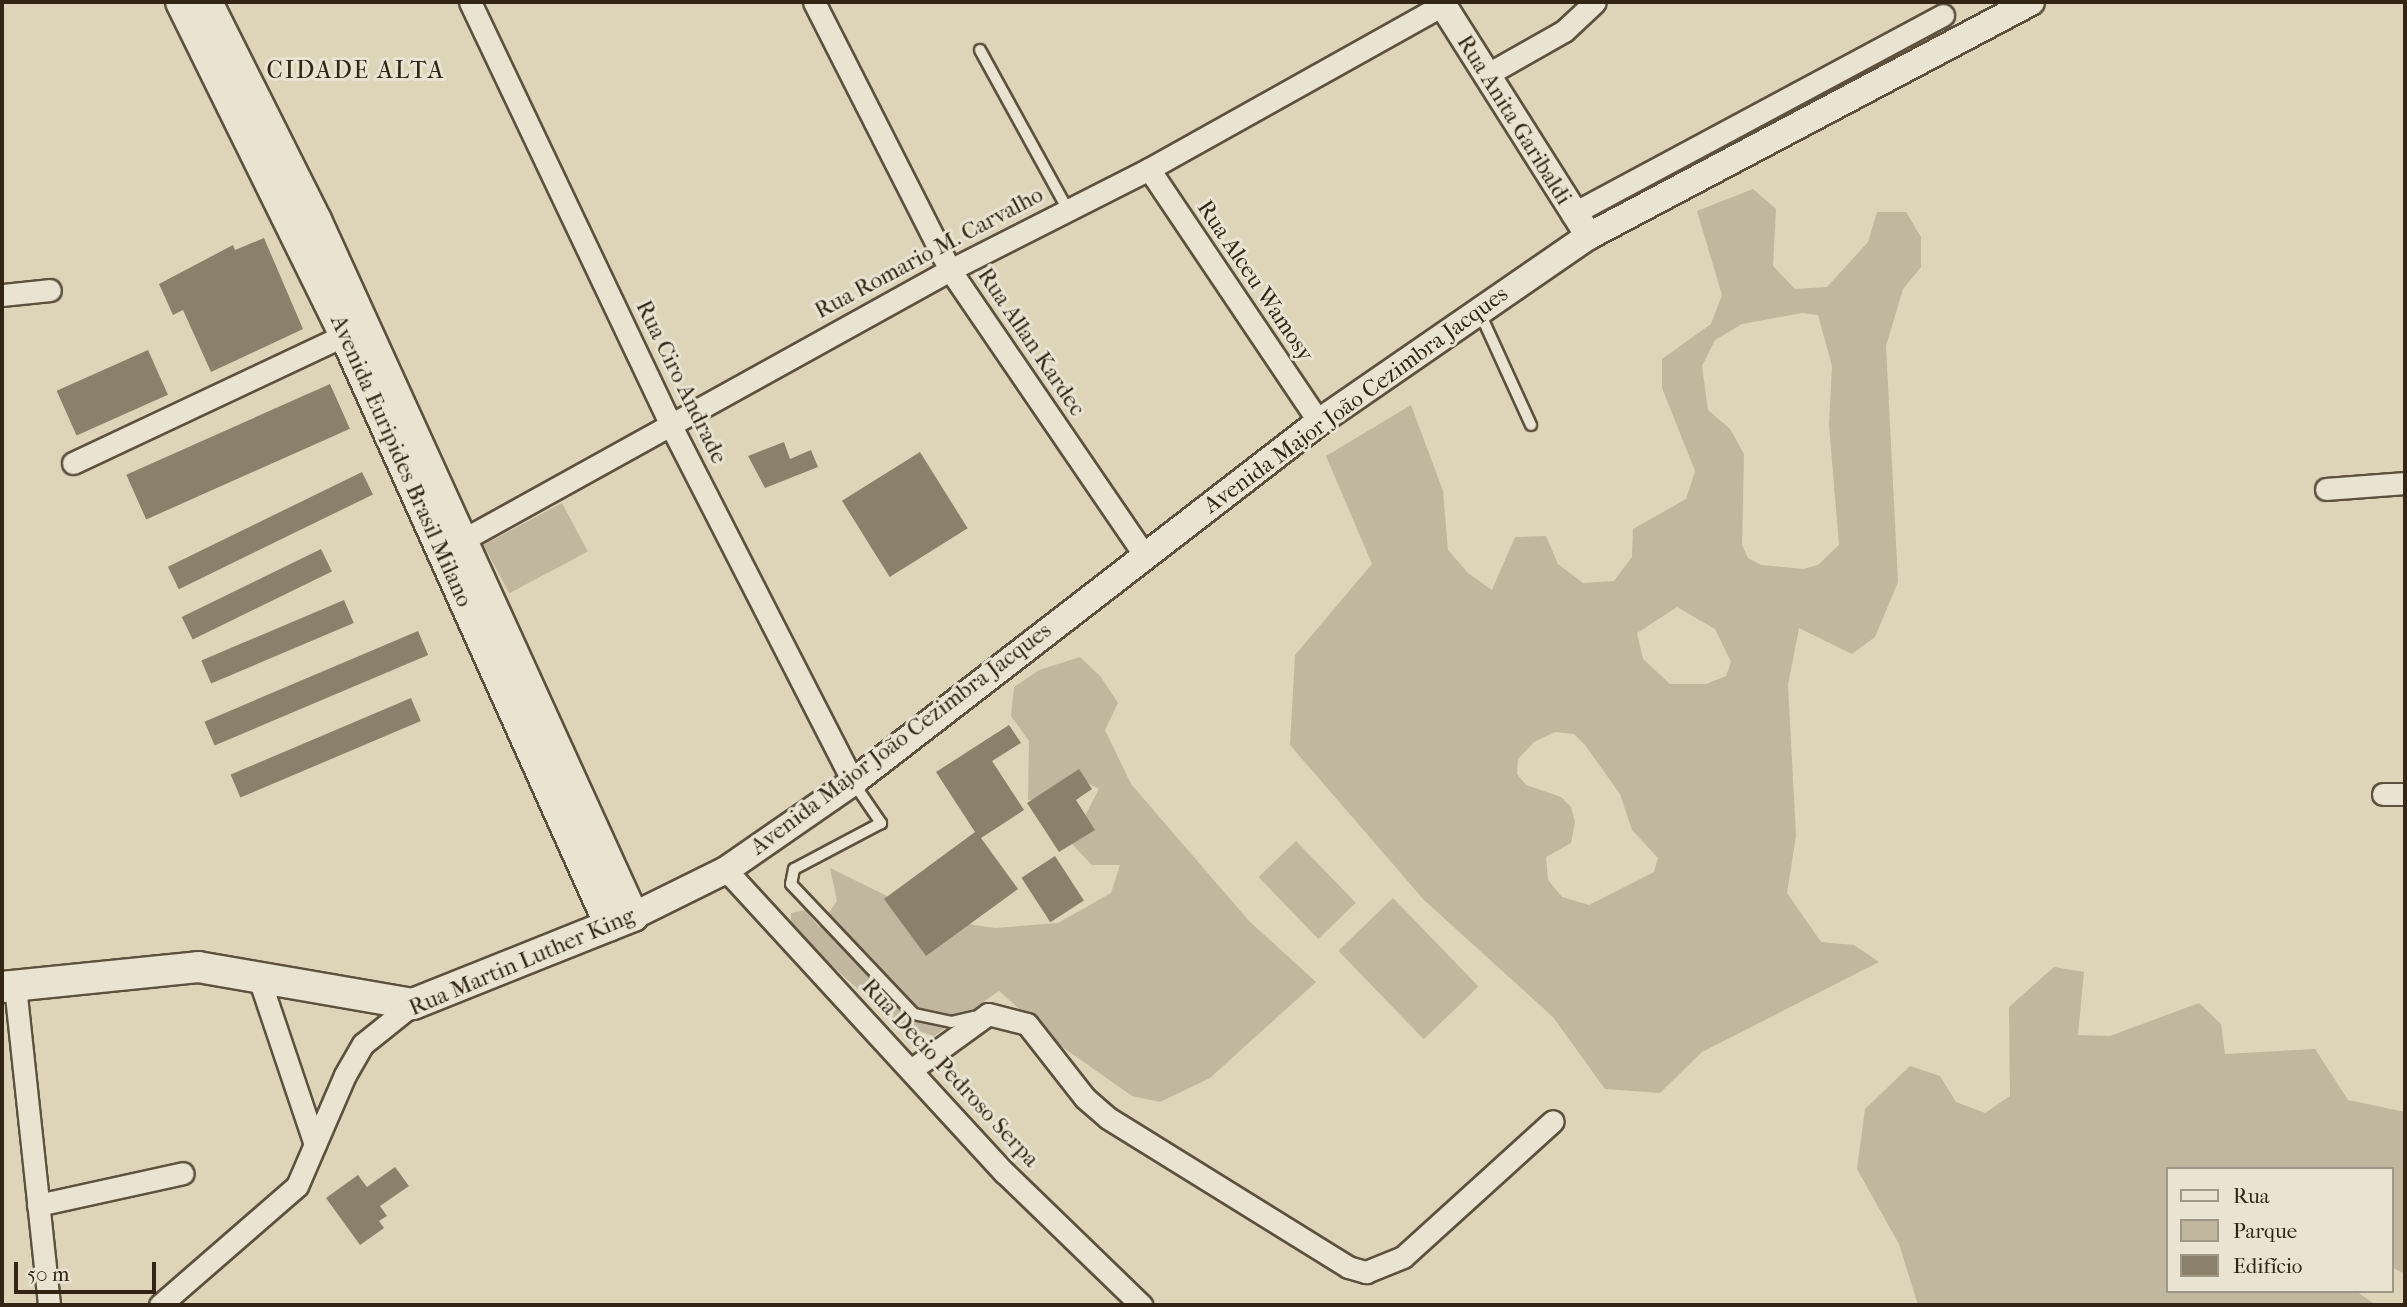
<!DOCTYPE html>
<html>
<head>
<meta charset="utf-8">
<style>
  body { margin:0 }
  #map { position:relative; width:2407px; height:1307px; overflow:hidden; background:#ded4ba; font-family:"IM FELL French Canon",serif }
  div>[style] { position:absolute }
  .green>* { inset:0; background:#c1b69e; transform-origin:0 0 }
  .building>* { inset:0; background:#8b806a; transform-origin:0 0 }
  .roads { filter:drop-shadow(2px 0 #5d513d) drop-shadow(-2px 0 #5d513d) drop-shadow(0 2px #5d513d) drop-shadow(0 -2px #5d513d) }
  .service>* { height:10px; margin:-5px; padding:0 5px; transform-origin:5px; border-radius:5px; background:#eae3d2 }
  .minor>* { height:21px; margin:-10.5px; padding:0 10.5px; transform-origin:10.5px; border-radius:10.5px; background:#eae3d2 }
  .tertiary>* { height:26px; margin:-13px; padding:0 13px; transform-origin:13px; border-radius:13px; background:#eae3d2 }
  .secondary>* { height:30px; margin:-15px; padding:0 15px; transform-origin:15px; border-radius:15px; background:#eae3d2 }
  span { translate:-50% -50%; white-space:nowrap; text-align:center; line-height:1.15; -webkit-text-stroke:6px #eae3d2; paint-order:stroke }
  .street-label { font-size:23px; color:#322513 }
  .neighbourhood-label { font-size:24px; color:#322513; letter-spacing:2px }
  .frame { position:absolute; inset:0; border:4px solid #322513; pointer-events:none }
  .legend { position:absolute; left:2166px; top:1167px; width:228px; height:126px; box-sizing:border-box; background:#eae3d2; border:2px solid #a09786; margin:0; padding:9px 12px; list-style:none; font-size:21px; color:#322513 }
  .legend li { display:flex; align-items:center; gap:14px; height:35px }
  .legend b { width:35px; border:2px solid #a09786 }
  .scale { position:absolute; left:14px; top:1262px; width:142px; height:32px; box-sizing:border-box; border:4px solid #322513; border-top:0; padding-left:9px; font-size:21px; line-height:24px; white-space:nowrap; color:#322513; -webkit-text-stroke:5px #eae3d2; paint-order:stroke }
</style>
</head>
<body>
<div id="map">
  <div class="green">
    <div style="clip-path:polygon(evenodd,1753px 189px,1776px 209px,1773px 266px,1795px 289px,1827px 287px,1868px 242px,1877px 212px,1906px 212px,1921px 237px,1921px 267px,1903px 289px,1886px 346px,1898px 582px,1875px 637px,1852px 654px,1799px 628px,1788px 685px,1796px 836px,1787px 893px,1821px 942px,1854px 945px,1879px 962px,1702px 1052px,1660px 1093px,1605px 1089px,1553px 1017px,1424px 900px,1290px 745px,1295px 655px,1372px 564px,1326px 456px,1411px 405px,1443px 491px,1448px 550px,1468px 573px,1492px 590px,1515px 537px,1546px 536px,1558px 564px,1583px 583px,1614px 581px,1632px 557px,1633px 529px,1686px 499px,1695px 471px,1662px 388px,1662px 359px,1711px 324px,1722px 295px,1697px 211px,1753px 189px,1802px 313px,1818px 315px,1832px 366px,1829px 425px,1839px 545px,1818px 565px,1803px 569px,1761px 565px,1748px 558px,1742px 545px,1744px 454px,1730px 429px,1708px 410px,1702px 366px,1715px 340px,1742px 324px,1802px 313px,1753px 189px,1677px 607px,1715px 629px,1731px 662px,1726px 676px,1706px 684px,1670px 684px,1643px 659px,1637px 633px,1677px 607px,1753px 189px,1555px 732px,1574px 734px,1585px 745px,1620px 794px,1632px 830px,1658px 858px,1654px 872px,1589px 905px,1562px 897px,1548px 880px,1546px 857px,1571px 843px,1575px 822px,1571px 807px,1561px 797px,1526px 785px,1517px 774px,1518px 759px,1534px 742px,1555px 732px)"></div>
    <div style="left:562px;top:503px;width:55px;height:89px;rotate:62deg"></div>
    <div style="clip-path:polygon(1080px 657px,1101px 677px,1118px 703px,1105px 730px,1131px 784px,1249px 921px,1316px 982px,1210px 1078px,1160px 1102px,1132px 1096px,1061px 1046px,999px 991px,934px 1036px,896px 1023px,791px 929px,791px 913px,805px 910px,819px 927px,837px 901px,830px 868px,934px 919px,995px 928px,1058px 923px,1111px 893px,1120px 865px,1092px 865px,1071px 843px,1099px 789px,1073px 775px,1056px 800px,1028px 800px,1029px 741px,1011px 716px,1014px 687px,1039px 670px)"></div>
    <div style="left:1296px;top:841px;width:86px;height:52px;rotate:46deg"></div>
    <div style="left:1393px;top:898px;width:123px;height:76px;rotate:46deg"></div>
    <div style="clip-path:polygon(2054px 967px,2084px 972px,2078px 1035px,2110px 1036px,2199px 1003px,2221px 1024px,2225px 1054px,2315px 1049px,2348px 1100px,2405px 1112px,2405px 1274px,2391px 1267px,2391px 1169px,2167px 1169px,2167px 1291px,2356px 1291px,2376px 1305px,1918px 1305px,1899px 1244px,1857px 1169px,1865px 1109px,1910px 1066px,1940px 1076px,1956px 1102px,1985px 1113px,2010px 1096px,2009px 1007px)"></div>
  </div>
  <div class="building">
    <div style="clip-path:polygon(264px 238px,303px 329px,211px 372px,183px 310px,173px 315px,159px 284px,233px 245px,235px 250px)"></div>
    <div style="left:148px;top:350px;width:49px;height:100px;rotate:66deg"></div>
    <div style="left:330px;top:384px;width:49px;height:223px;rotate:66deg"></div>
    <div style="clip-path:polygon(784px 442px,790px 459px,811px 450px,818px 467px,765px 488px,748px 456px)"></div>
    <div style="left:920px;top:452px;width:90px;height:92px;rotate:58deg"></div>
    <div style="left:362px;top:472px;width:25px;height:216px;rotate:64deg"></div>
    <div style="left:321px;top:549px;width:25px;height:155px;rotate:64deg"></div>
    <div style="left:344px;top:600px;width:25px;height:155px;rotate:67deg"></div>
    <div style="left:418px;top:631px;width:26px;height:232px;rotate:67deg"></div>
    <div style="left:411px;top:698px;width:25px;height:196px;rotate:67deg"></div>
    <div style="clip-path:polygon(1009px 725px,1021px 743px,992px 761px,1024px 810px,981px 838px,1018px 889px,926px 956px,884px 899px,975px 832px,936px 772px)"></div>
    <div style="clip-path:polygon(1079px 769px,1092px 789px,1076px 800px,1095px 830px,1059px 852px,1027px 803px)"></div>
    <div style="left:1055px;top:856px;width:53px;height:40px;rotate:57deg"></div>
    <div style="clip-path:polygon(395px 1167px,409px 1186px,380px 1206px,387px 1216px,379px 1221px,384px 1228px,360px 1245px,326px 1198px,358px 1175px,367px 1187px)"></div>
  </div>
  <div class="roads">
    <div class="service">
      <div style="left:980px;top:50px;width:180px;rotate:61.2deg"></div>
      <div style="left:1480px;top:313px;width:123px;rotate:65.5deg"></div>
      <div style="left:853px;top:782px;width:50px;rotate:55.7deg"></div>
      <div style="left:881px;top:823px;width:98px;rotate:152.1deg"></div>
      <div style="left:794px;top:869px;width:15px;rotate:101deg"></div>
      <div style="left:791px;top:884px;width:179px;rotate:46.6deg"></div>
      <div style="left:914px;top:1014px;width:38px;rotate:12deg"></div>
      <div style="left:951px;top:1022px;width:23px;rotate:-13deg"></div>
    </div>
    <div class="minor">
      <div style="left:470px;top:2px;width:467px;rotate:64.6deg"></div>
      <div style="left:670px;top:424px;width:402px;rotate:62.9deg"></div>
      <div style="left:814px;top:2px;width:301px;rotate:63.1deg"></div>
      <div style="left:950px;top:270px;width:344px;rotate:55.7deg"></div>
      <div style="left:1488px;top:74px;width:87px;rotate:-29.5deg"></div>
      <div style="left:1564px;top:31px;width:42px;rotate:-43.1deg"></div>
      <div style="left:1149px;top:169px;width:305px;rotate:56.1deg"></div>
      <div style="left:1572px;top:214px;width:421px;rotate:-28.2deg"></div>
      <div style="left:2px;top:295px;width:48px;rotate:-5.9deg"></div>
      <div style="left:73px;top:463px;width:301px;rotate:-25.2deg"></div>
      <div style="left:2326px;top:489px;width:79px;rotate:-4.3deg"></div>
      <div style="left:450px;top:547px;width:572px;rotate:-28.99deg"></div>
      <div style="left:950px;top:270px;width:223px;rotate:-26.9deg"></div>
      <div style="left:1149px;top:169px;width:337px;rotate:-29.2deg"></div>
      <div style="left:2383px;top:794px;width:22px"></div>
      <div style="left:726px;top:870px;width:412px;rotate:47.4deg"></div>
      <div style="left:1005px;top:1173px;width:190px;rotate:44.1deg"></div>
      <div style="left:259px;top:978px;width:175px;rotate:71.4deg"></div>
      <div style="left:15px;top:986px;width:321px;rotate:83.9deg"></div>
      <div style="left:911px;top:1070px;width:95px;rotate:-36deg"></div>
      <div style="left:988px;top:1014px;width:40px;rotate:14.4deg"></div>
      <div style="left:1027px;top:1024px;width:94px;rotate:51.9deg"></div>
      <div style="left:1085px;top:1098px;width:30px;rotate:41deg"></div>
      <div style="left:1108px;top:1118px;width:282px;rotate:31.8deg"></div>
      <div style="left:1348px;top:1267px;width:19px;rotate:16deg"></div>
      <div style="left:1366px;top:1272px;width:40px;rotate:-22deg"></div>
      <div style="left:1403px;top:1257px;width:202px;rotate:-42.2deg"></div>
      <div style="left:38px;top:1205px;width:148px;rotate:-12.4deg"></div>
      <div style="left:160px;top:1305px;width:181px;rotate:-41deg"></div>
      <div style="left:297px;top:1186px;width:121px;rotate:-66.6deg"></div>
      <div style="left:345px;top:1075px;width:36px;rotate:-60deg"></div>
      <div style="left:363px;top:1044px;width:64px;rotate:-38.7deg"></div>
    </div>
    <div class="tertiary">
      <div style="left:1441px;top:2px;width:277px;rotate:57.7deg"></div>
      <div style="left:633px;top:916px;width:104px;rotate:-26.3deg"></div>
      <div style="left:726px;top:870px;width:155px;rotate:-34.7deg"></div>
      <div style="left:853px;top:782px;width:589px;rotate:-37.69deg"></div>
      <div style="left:1319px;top:422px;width:328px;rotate:-34.6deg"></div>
      <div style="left:1589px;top:236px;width:500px;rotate:-27.9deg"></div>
    </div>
    <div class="secondary">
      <div style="left:181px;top:2px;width:371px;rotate:63.8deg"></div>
      <div style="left:345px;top:335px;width:647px;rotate:65.81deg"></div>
      <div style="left:2px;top:987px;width:197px;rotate:-5.8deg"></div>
      <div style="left:198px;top:967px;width:218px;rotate:9.8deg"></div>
      <div style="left:413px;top:1004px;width:237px;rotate:-21.8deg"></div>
      <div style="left:633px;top:916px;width:765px;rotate:-114.49deg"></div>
      <div style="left:316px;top:220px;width:244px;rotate:-116.6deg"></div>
    </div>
  </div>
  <div class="street-label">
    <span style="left:1514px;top:120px;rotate:58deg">Rua Anita Garibaldi</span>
    <span style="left:929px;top:253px;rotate:-28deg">Rua Romario M. Carvalho</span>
    <span style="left:1255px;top:281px;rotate:56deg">Rua Alceu Wamosy</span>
    <span style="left:1031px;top:342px;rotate:56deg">Rua Allan Kardec</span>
    <span style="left:681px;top:382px;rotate:64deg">Rua Ciro Andrade</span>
    <span style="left:1356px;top:400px;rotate:-36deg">Avenida Major João Cezimbra Jacques</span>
    <span style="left:401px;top:461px;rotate:66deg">Avenida Euripides Brasil Milano</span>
    <span style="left:901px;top:739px;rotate:-37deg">Avenida Major João Cezimbra Jacques</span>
    <span style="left:522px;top:962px;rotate:-23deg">Rua Martin Luther King</span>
    <span style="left:950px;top:1073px;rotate:47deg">Rua Decio Pedroso Serpa</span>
  </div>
  <div class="neighbourhood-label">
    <span style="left:356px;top:71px">CIDADE ALTA</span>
  </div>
  <div class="frame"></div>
  <ul class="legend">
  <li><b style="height:9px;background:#eae3d2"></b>Rua</li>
  <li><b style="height:19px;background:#c1b69e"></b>Parque</li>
  <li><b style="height:19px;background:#8b806a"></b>Edifício</li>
  </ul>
  <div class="scale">50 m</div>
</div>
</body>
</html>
